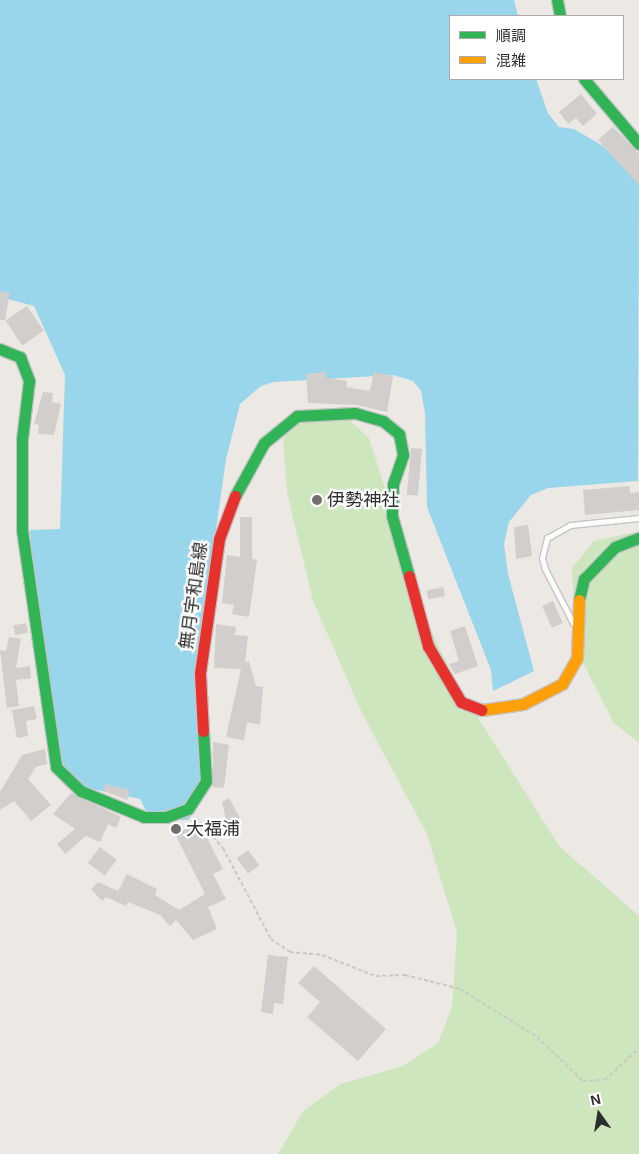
<!DOCTYPE html>
<html>
<head>
<meta charset="utf-8">
<style>
  body { margin:0 }
  #map { position:relative; width:639px; height:1154px; overflow:hidden; background:#ece8e4; font-family:Helvetica,"Noto Sans JP",sans-serif }
  div>[style] { position:absolute }
  .green>* { inset:0; background:#cee6be }
  .water>* { inset:0; background:#99d6ec }
  .building>* { inset:0; background:#d1cecb; transform-origin:0 0 }
  .path>* { height:2px; margin-top:-1px; transform-origin:0; background:repeating-linear-gradient(90deg,#c9c9c8 0 4px,transparent 0 6.5px) }
  .roads { filter:drop-shadow(1px 0 #c5c4c5) drop-shadow(-1px 0 #c5c4c5) drop-shadow(0 1px #c5c4c5) drop-shadow(0 -1px #c5c4c5) }
  .lane>* { height:5px; margin:-2.5px; padding:0 2.5px; transform-origin:2.5px; border-radius:2.5px; background:#fcfcfb }
  .fast>* { height:11px; margin:-5.5px; padding:0 5.5px; transform-origin:5.5px; border-radius:5.5px; background:#30b455 }
  .slow>* { height:11px; margin:-5.5px; padding:0 5.5px; transform-origin:5.5px; border-radius:5.5px; background:#ff9f0a }
  .jam>* { height:11px; margin:-5.5px; padding:0 5.5px; transform-origin:5.5px; border-radius:5.5px; background:#e5322d }
  .dots>* { width:14px; height:14px; translate:-50% -50%; box-sizing:border-box; border:2px solid #fff; border-radius:50% }
  span { translate:-50% -50%; white-space:nowrap; text-align:center; line-height:1.15; -webkit-text-stroke:4.5px #fff; paint-order:stroke }
  .poi-label { font-size:18px; color:#2e2e2e }
  .left { translate:0 -50%; text-align:left }
  .street-label { font-size:18px; color:#2e2e2e }
  .legend { position:absolute; left:449px; top:15px; width:175px; height:65px; box-sizing:border-box; background:#fff; border:1px solid #ababab; margin:0; padding:6px 9px; list-style:none; font-size:15px; color:#2e2e2e }
  .legend li { display:flex; align-items:center; gap:10px; height:25px }
  .legend b { width:25px; border:1px solid #ababab }
  .north { position:absolute; left:574px; top:1089px; width:50px; height:50px; -webkit-text-stroke:4px #fff; paint-order:stroke; rotate:347deg; font-size:14px; font-weight:700; line-height:20px; text-align:center; color:#2e2e2e }
  .north::after { content:''; display:block; margin:auto; width:18px; height:22px; background:#2e2e2e; clip-path:polygon(50% 0,100% 100%,50% 72%,0 100%) }
</style>
</head>
<body>
<div id="map">
  <div class="green">
    <div style="clip-path:polygon(310px 408px,338px 410px,369px 438px,428px 624px,455px 681px,559px 846px,639px 916px,639px 1154px,278px 1154px,303px 1111px,341px 1084px,403px 1066px,438px 1043px,452px 1007px,457px 933px,427px 834px,362px 713px,313px 601px,287px 492px,283px 439px)"></div>
    <div style="clip-path:polygon(639px 531px,639px 743px,614px 723px,576px 650px,572px 568px,594px 541px)"></div>
  </div>
  <div class="water">
    <div style="clip-path:polygon(0 0,514px 0,518px 16px,450px 16px,450px 79px,536px 79px,548px 113px,559px 127px,574px 129px,603px 146px,639px 183px,638px 481px,548px 488px,531px 495px,509px 522px,504px 544px,508px 574px,534px 671px,493px 691px,491px 670px,427px 507px,425px 413px,421px 391px,413px 381px,393px 375px,274px 382px,261px 386px,240px 404px,226px 459px,211px 566px,203px 781px,196px 810px,188px 820px,151px 820px,140px 799px,83px 787px,54px 760px,43px 715px,30px 530px,60px 529px,65px 375px,34px 306px,0 297px)"></div>
  </div>
  <div class="building">
    <div style="clip-path:polygon(581px 94px,597px 114px,583px 126px,576px 118px,568px 124px,559px 112px)"></div>
    <div style="clip-path:polygon(613px 127px,639px 153px,639px 185px,598px 140px)"></div>
    <div style="clip-path:polygon(0 291px,10px 293px,5px 320px,0 320px)"></div>
    <div style="left:27px;top:306px;width:30px;height:26px;rotate:56deg"></div>
    <div style="clip-path:polygon(326px 372px,326px 378px,347px 381px,346px 387px,370px 391px,374px 372px,393px 376px,387px 412px,357px 405px,308px 403px,306px 374px)"></div>
    <div style="clip-path:polygon(43px 392px,53px 393px,52px 402px,61px 404px,54px 435px,38px 434px,39px 425px,34px 424px)"></div>
    <div style="left:411px;top:448px;width:11px;height:47px;rotate:5deg"></div>
    <div style="clip-path:polygon(630px 486px,630px 493px,639px 492px,639px 510px,585px 515px,583px 490px)"></div>
    <div style="clip-path:polygon(240px 517px,252px 517px,252px 559px,257px 560px,249px 617px,232px 614px,234px 605px,222px 603px,227px 555px,240px 557px)"></div>
    <div style="clip-path:polygon(528px 525px,532px 556px,516px 559px,514px 527px)"></div>
    <div style="left:443px;top:587px;width:9px;height:17px;rotate:77deg"></div>
    <div style="left:553px;top:601px;width:24px;height:12px;rotate:66deg"></div>
    <div style="left:26px;top:623px;width:10px;height:13px;rotate:79deg"></div>
    <div style="clip-path:polygon(216px 624px,236px 627px,235px 635px,248px 636px,245px 663px,249px 661px,256px 686px,263px 687px,260px 725px,247px 722px,244px 740px,226px 737px,241px 669px,214px 668px)"></div>
    <div style="clip-path:polygon(465px 626px,478px 666px,455px 674px,449px 664px,459px 661px,450px 631px)"></div>
    <div style="clip-path:polygon(9px 637px,21px 639px,16px 668px,30px 666px,31px 678px,16px 680px,19px 706px,7px 708px,0 650px,6px 651px)"></div>
    <div style="clip-path:polygon(34px 706px,37px 719px,26px 721px,28px 736px,17px 738px,12px 710px)"></div>
    <div style="clip-path:polygon(213px 742px,229px 745px,224px 788px,213px 787px)"></div>
    <div style="clip-path:polygon(45px 749px,47px 764px,36px 767px,28px 779px,51px 805px,31px 821px,14px 801px,0 810px,0 792px,22px 755px)"></div>
    <div style="clip-path:polygon(105px 784px,130px 790px,127px 800px,104px 791px)"></div>
    <div style="clip-path:polygon(71px 793px,121px 817px,116px 828px,108px 824px,100px 842px,86px 836px,65px 854px,57px 844px,75px 829px,53px 814px)"></div>
    <div style="clip-path:polygon(229px 798px,240px 818px,227px 824px,222px 802px)"></div>
    <div style="clip-path:polygon(199px 822px,223px 869px,213px 874px,226px 899px,208px 907px,217px 929px,193px 940px,176px 920px,170px 926px,160px 915px,128px 902px,126px 906px,106px 897px,102px 901px,91px 889px,98px 882px,118px 891px,127px 874px,157px 889px,155px 895px,179px 910px,205px 894px,175px 834px)"></div>
    <div style="left:100px;top:847px;width:21px;height:20px;rotate:37deg"></div>
    <div style="left:248px;top:850px;width:19px;height:14px;rotate:54deg"></div>
    <div style="clip-path:polygon(268px 955px,288px 957px,283px 1004px,274px 1003px,273px 1014px,261px 1012px)"></div>
    <div style="clip-path:polygon(314px 966px,386px 1029px,358px 1061px,307px 1017px,320px 1002px,298px 983px)"></div>
  </div>
  <div class="path">
    <div style="left:196px;top:817px;width:41px;rotate:48.9deg"></div>
    <div style="left:223px;top:848px;width:103px;rotate:62.2deg"></div>
    <div style="left:271px;top:939px;width:23px;rotate:34deg"></div>
    <div style="left:290px;top:952px;width:32px;rotate:5deg"></div>
    <div style="left:322px;top:955px;width:58px;rotate:21.3deg"></div>
    <div style="left:376px;top:976px;width:29px;rotate:-2deg"></div>
    <div style="left:405px;top:975px;width:57px;rotate:14.3deg"></div>
    <div style="left:460px;top:989px;width:91px;rotate:31.9deg"></div>
    <div style="left:537px;top:1037px;width:64px;rotate:43.7deg"></div>
    <div style="left:583px;top:1081px;width:22px;rotate:-3deg"></div>
    <div style="left:605px;top:1080px;width:47px;rotate:-43.3deg"></div>
  </div>
  <div class="roads">
    <div class="lane">
      <div style="left:573px;top:623px;width:61px;rotate:-117.4deg"></div>
      <div style="left:545px;top:569px;width:11px;rotate:-105deg"></div>
      <div style="left:542px;top:558px;width:21px;rotate:-76deg"></div>
      <div style="left:547px;top:538px;width:26px;rotate:-29deg"></div>
      <div style="left:570px;top:525px;width:69px;rotate:-5.8deg"></div>
    </div>
    <div class="fast">
      <div style="left:557px;top:0;width:16px;rotate:79deg"></div>
      <div style="left:584px;top:79px;width:85px;rotate:49.8deg"></div>
      <div style="left:0;top:349px;width:22px;rotate:22deg"></div>
      <div style="left:20px;top:357px;width:26px;rotate:69deg"></div>
      <div style="left:29px;top:381px;width:58px;rotate:96.9deg"></div>
      <div style="left:22px;top:439px;width:91px;rotate:90deg"></div>
      <div style="left:22px;top:530px;width:239px;rotate:81.8deg"></div>
      <div style="left:56px;top:767px;width:35px;rotate:44deg"></div>
      <div style="left:81px;top:791px;width:68px;rotate:22.4deg"></div>
      <div style="left:144px;top:817px;width:22px"></div>
      <div style="left:166px;top:817px;width:23px;rotate:-20deg"></div>
      <div style="left:188px;top:809px;width:33px;rotate:-57deg"></div>
      <div style="left:206px;top:781px;width:50px;rotate:-93.4deg"></div>
      <div style="left:235px;top:496px;width:60px;rotate:-61.3deg"></div>
      <div style="left:264px;top:443px;width:43px;rotate:-39.3deg"></div>
      <div style="left:297px;top:416px;width:58px;rotate:-3deg"></div>
      <div style="left:355px;top:413px;width:29px;rotate:16deg"></div>
      <div style="left:383px;top:421px;width:21px;rotate:39deg"></div>
      <div style="left:399px;top:434px;width:21px;rotate:79deg"></div>
      <div style="left:403px;top:455px;width:31px;rotate:109deg"></div>
      <div style="left:393px;top:484px;width:32px;rotate:92deg"></div>
      <div style="left:392px;top:516px;width:62px;rotate:74.2deg"></div>
      <div style="left:579px;top:600px;width:22px;rotate:-77deg"></div>
      <div style="left:584px;top:579px;width:45px;rotate:-45.9deg"></div>
      <div style="left:615px;top:547px;width:26px;rotate:-21deg"></div>
    </div>
    <div class="slow">
      <div style="left:482px;top:710px;width:41px;rotate:-8.3deg"></div>
      <div style="left:523px;top:704px;width:44px;rotate:-27.1deg"></div>
      <div style="left:562px;top:684px;width:30px;rotate:-60deg"></div>
      <div style="left:577px;top:658px;width:58px;rotate:-88deg"></div>
    </div>
    <div class="jam">
      <div style="left:409px;top:576px;width:73px;rotate:74.8deg"></div>
      <div style="left:428px;top:646px;width:65px;rotate:59.5deg"></div>
      <div style="left:461px;top:702px;width:22px;rotate:21deg"></div>
      <div style="left:203px;top:731px;width:58px;rotate:-93deg"></div>
      <div style="left:200px;top:673px;width:135px;rotate:-81.9deg"></div>
      <div style="left:219px;top:539px;width:46px;rotate:-69.6deg"></div>
    </div>
  </div>
  <div class="dots">
    <div style="left:317px;top:500px;background:#706f6e"></div>
    <div style="left:176px;top:829px;background:#706f6e"></div>
  </div>
  <div class="poi-label">
    <span class="left" style="left:327px;top:500px">伊勢神社</span>
    <span class="left" style="left:186px;top:829px">大福浦</span>
  </div>
  <div class="street-label">
    <span style="left:194px;top:596px;rotate:-82deg">無月宇和島線</span>
  </div>
  <ul class="legend">
  <li><b style="height:6px;background:#30b455"></b>順調</li>
  <li><b style="height:6px;background:#ff9f0a"></b>混雑</li>
  </ul>
  <div class="north">N</div>
</div>
</body>
</html>
